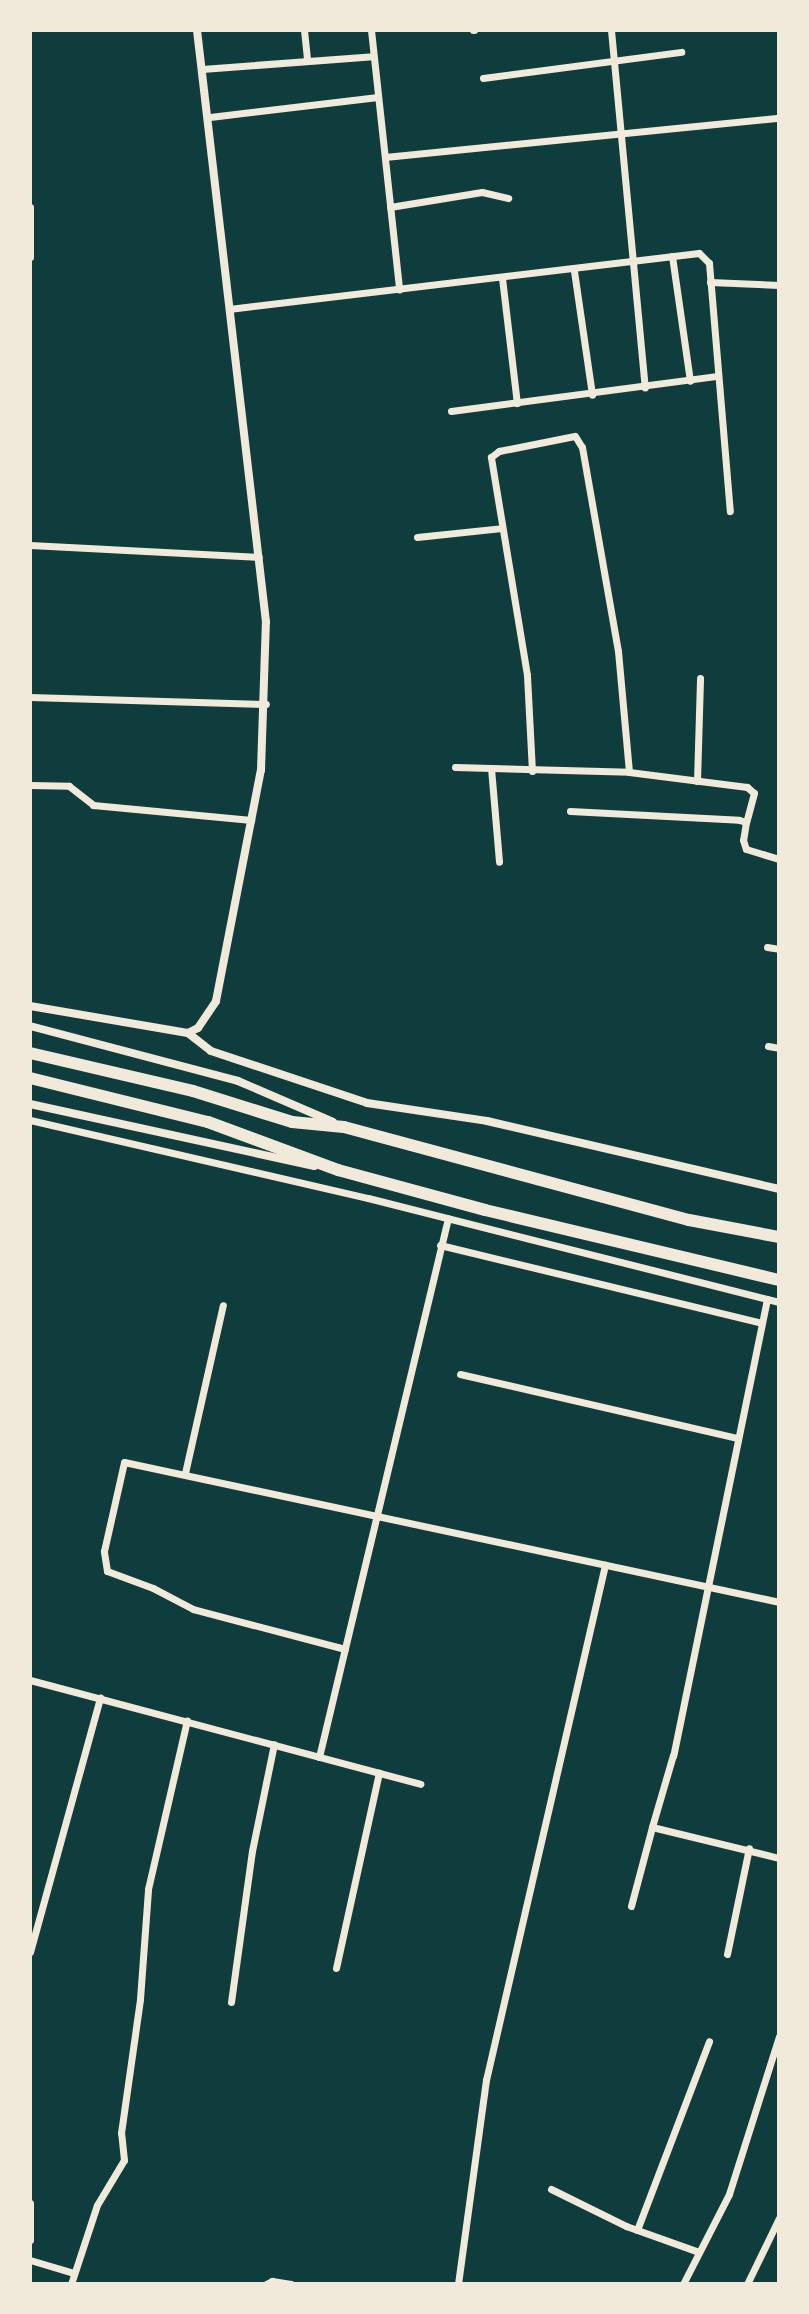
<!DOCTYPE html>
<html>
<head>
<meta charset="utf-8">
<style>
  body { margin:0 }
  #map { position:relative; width:809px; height:2314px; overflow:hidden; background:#0f3d3e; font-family:Overpass,sans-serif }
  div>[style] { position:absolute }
  .minor>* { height:7px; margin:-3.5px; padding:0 3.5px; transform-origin:3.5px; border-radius:3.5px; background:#f1e9da }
  .tertiary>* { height:8px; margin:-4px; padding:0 4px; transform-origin:4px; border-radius:4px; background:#f1e9da }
  .motorway>* { height:12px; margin:-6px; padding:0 6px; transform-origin:6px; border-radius:6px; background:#f1e9da }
  span { translate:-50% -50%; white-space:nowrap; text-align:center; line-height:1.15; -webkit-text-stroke:5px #f1e9da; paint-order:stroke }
  .frame { position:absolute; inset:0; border:32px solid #f1e9da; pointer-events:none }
</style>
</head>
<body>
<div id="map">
  <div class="minor">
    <div style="left:304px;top:30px;width:31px;rotate:84deg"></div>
    <div style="left:371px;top:30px;width:261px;rotate:83.8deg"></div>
    <div style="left:473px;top:30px;width:1px"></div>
    <div style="left:611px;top:30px;width:359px;rotate:84.6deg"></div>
    <div style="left:202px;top:69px;width:171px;rotate:-4.3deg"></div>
    <div style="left:483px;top:78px;width:200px;rotate:-7.5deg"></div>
    <div style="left:210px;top:117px;width:169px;rotate:-6.8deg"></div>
    <div style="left:385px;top:157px;width:396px;rotate:-5.7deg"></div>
    <div style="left:30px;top:207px;width:50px;rotate:90deg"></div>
    <div style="left:390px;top:207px;width:93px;rotate:-9.3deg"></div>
    <div style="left:482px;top:192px;width:27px;rotate:13deg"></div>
    <div style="left:672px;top:256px;width:126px;rotate:81.8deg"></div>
    <div style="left:574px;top:271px;width:125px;rotate:81.7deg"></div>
    <div style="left:502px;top:278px;width:126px;rotate:83.2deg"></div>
    <div style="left:710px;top:282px;width:69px;rotate:2.5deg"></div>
    <div style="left:229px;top:309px;width:473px;rotate:-6.8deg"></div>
    <div style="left:699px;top:253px;width:14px;rotate:45deg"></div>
    <div style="left:709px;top:263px;width:249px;rotate:85.2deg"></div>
    <div style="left:451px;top:411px;width:267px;rotate:-7.5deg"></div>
    <div style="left:417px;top:537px;width:85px;rotate:-6deg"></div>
    <div style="left:30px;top:545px;width:229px;rotate:3deg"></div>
    <div style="left:30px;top:697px;width:236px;rotate:1.7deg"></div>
    <div style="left:455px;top:767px;width:174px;rotate:1.6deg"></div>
    <div style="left:629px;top:772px;width:119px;rotate:7.2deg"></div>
    <div style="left:747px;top:787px;width:9px;rotate:41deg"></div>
    <div style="left:754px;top:793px;width:30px;rotate:105deg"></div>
    <div style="left:491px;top:768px;width:94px;rotate:85.1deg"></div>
    <div style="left:532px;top:771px;width:96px;rotate:-93deg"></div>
    <div style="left:527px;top:675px;width:221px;rotate:-99.4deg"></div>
    <div style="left:491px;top:457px;width:10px;rotate:-37deg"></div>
    <div style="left:499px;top:451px;width:77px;rotate:-11.2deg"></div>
    <div style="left:575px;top:436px;width:13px;rotate:58deg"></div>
    <div style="left:582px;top:447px;width:207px;rotate:80deg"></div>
    <div style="left:618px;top:651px;width:121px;rotate:84.8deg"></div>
    <div style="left:697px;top:781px;width:103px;rotate:-88.3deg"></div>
    <div style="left:30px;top:785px;width:39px;rotate:1deg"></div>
    <div style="left:69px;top:786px;width:31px;rotate:38deg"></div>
    <div style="left:93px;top:805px;width:159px;rotate:5.4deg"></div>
    <div style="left:570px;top:811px;width:169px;rotate:3deg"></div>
    <div style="left:739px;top:820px;width:7px;rotate:16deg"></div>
    <div style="left:746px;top:822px;width:18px;rotate:99deg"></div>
    <div style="left:743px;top:840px;width:9px;rotate:72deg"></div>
    <div style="left:746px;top:849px;width:34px;rotate:17deg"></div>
    <div style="left:767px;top:947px;width:12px;rotate:9deg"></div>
    <div style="left:768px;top:1046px;width:11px;rotate:10deg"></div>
    <div style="left:30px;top:1120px;width:347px;rotate:13deg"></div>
    <div style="left:368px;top:1198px;width:424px;rotate:14.2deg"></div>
    <div style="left:440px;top:1245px;width:331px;rotate:13.6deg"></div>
    <div style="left:767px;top:1299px;width:466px;rotate:101.6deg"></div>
    <div style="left:673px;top:1755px;width:75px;rotate:106.3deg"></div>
    <div style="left:652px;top:1827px;width:131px;rotate:13.7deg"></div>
    <div style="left:460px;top:1374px;width:285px;rotate:13deg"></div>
    <div style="left:185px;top:1473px;width:172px;rotate:-77.3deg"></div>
    <div style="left:345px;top:1649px;width:157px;rotate:-165.3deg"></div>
    <div style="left:193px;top:1609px;width:45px;rotate:-152.3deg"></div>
    <div style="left:153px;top:1588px;width:49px;rotate:-159.7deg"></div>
    <div style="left:107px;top:1571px;width:20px;rotate:-99deg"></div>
    <div style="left:104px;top:1551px;width:91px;rotate:-77.3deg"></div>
    <div style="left:124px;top:1462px;width:670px;rotate:12.06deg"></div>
    <div style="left:30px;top:1680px;width:404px;rotate:14.9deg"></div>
    <div style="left:319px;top:1757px;width:554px;rotate:-76.54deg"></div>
    <div style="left:631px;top:1906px;width:82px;rotate:-75.1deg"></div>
    <div style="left:30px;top:1952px;width:264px;rotate:-74.6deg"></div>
    <div style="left:727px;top:1954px;width:108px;rotate:-78.3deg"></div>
    <div style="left:336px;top:1968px;width:200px;rotate:-77.6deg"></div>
    <div style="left:231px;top:2002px;width:152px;rotate:-82.1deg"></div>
    <div style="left:252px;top:1851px;width:109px;rotate:-78.4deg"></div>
    <div style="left:551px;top:2189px;width:84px;rotate:26.3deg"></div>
    <div style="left:626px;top:2226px;width:77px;rotate:19.6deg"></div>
    <div style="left:30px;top:2203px;width:37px;rotate:90deg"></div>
    <div style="left:637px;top:2230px;width:202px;rotate:-69.1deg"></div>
    <div style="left:30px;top:2260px;width:46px;rotate:16.5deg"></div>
    <div style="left:71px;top:2284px;width:83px;rotate:-71.8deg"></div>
    <div style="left:97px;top:2205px;width:52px;rotate:-59deg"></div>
    <div style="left:124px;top:2160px;width:27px;rotate:-96deg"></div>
    <div style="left:121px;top:2133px;width:135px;rotate:-81.9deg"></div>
    <div style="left:140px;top:1999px;width:110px;rotate:-85.8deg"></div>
    <div style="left:148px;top:1889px;width:173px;rotate:-77deg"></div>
    <div style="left:266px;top:2284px;width:7px;rotate:-27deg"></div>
    <div style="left:272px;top:2281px;width:19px;rotate:9deg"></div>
    <div style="left:458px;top:2284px;width:206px;rotate:-82.2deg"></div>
    <div style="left:486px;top:2080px;width:529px;rotate:-76.99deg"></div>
    <div style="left:683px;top:2284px;width:101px;rotate:-62.9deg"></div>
    <div style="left:729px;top:2194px;width:166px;rotate:-72.4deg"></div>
    <div style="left:747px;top:2284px;width:73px;rotate:-64.1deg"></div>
  </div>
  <div class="tertiary">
    <div style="left:30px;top:1006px;width:160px;rotate:9.7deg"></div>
    <div style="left:188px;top:1033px;width:11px;rotate:-27deg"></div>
    <div style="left:198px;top:1028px;width:32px;rotate:-56deg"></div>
    <div style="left:216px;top:1001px;width:235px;rotate:-79deg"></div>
    <div style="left:261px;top:770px;width:148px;rotate:-88.1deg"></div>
    <div style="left:266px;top:622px;width:596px;rotate:-96.65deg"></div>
    <div style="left:30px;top:1026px;width:215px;rotate:14.8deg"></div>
    <div style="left:238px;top:1081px;width:103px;rotate:23.3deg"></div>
    <div style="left:188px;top:1033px;width:29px;rotate:38deg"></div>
    <div style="left:211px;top:1051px;width:164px;rotate:18.4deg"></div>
    <div style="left:367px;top:1103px;width:121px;rotate:8.5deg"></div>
    <div style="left:487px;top:1121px;width:300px;rotate:13.1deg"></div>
    <div style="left:30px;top:1104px;width:291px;rotate:12.3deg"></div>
  </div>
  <div class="motorway">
    <div style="left:30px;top:1053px;width:167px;rotate:13.1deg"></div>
    <div style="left:193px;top:1091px;width:104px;rotate:17.4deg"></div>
    <div style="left:292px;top:1122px;width:52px;rotate:5.5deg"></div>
    <div style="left:344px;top:1127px;width:357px;rotate:15.1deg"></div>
    <div style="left:689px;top:1220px;width:92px;rotate:10.7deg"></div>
    <div style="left:30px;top:1078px;width:183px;rotate:13.9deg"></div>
    <div style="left:208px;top:1122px;width:139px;rotate:20.3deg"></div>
    <div style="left:338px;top:1170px;width:152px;rotate:15.2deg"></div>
    <div style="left:485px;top:1210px;width:302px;rotate:13.4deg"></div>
  </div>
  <div class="frame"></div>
</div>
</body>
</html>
